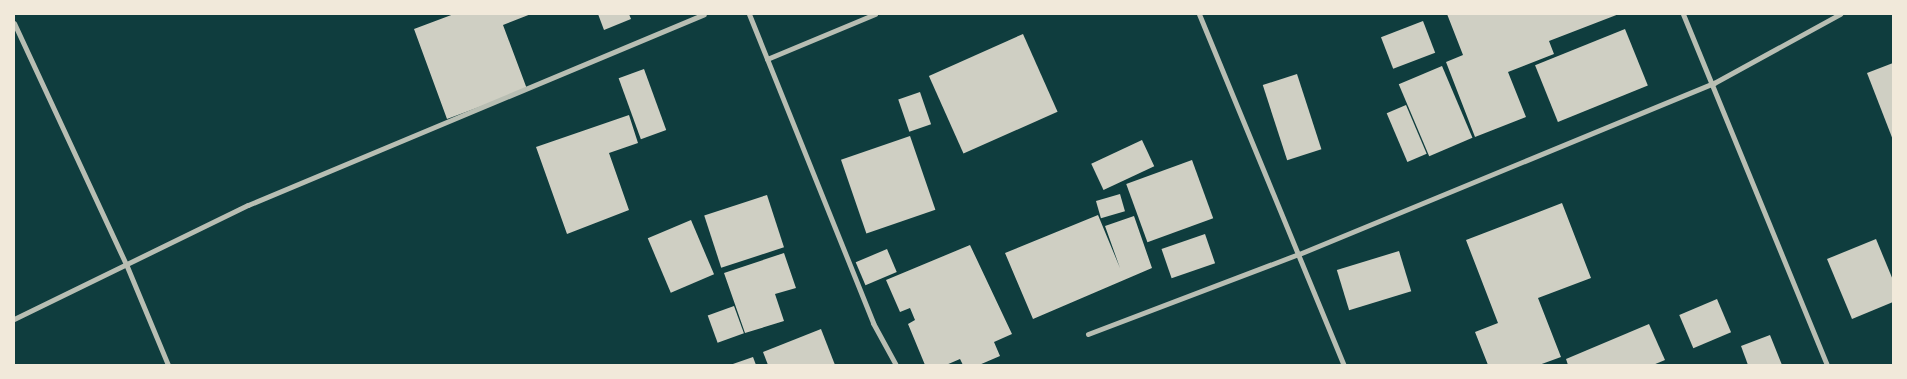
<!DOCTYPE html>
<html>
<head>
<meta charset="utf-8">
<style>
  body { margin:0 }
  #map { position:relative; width:1907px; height:379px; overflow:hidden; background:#0f3d3e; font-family:"Golos Text",sans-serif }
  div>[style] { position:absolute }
  .building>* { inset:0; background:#cfcfc3; transform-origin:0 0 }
  .minor>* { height:5px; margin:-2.5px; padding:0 2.5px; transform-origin:2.5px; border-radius:2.5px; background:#b8beb3 }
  span { translate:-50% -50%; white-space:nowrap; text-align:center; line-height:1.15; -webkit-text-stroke:5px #f1e9da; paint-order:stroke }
  .frame { position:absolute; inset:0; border:15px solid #f1e9da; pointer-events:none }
</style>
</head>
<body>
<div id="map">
  <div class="building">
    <div style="clip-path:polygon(454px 14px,531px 14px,503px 25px,527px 89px,447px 119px,414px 29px)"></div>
    <div style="clip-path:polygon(598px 14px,629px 14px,631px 19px,604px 30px)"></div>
    <div style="clip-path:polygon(1447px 14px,1619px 14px,1549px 41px,1554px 54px,1508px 72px,1526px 117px,1475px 137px,1446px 62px,1463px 55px)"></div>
    <div style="left:1423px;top:21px;width:34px;height:45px;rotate:69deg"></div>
    <div style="left:1625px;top:29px;width:61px;height:97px;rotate:68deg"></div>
    <div style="left:1023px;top:34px;width:85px;height:103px;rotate:66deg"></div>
    <div style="clip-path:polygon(1893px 63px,1893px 140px,1867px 73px)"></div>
    <div style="left:1442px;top:66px;width:78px;height:47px;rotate:67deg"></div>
    <div style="left:644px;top:69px;width:65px;height:27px;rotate:70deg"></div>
    <div style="left:1297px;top:74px;width:79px;height:36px;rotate:72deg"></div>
    <div style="left:920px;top:92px;width:34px;height:23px;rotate:71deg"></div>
    <div style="left:1406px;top:105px;width:53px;height:21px;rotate:67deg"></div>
    <div style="clip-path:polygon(629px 115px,638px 143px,609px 153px,629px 210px,567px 234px,536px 147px)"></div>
    <div style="left:910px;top:136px;width:78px;height:73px;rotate:71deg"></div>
    <div style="left:1142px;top:140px;width:29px;height:56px;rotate:65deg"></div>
    <div style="left:1192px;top:160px;width:62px;height:70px;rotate:70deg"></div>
    <div style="left:1120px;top:194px;width:18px;height:25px;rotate:74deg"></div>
    <div style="left:767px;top:195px;width:55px;height:66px;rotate:72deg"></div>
    <div style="clip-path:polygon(1562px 203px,1591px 278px,1538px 298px,1561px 357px,1539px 365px,1488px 365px,1475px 332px,1498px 323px,1466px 240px)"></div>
    <div style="clip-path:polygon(1098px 215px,1120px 268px,1105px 226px,1134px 216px,1152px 268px,1033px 319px,1005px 253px)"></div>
    <div style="left:691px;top:220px;width:59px;height:47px;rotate:67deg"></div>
    <div style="left:1205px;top:234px;width:31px;height:46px;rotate:71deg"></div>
    <div style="clip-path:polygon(1876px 239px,1893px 280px,1893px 302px,1852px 319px,1827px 259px)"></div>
    <div style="clip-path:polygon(970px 245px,1012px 334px,994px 342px,1000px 356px,979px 365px,963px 365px,960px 359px,946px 365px,925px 365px,908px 324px,915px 320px,910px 308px,900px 312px,886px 280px)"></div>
    <div style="left:887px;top:249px;width:25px;height:34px;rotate:67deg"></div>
    <div style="left:1399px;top:251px;width:42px;height:65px;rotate:73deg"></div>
    <div style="clip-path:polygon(784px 253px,796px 288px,775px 294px,784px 321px,745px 333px,724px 273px)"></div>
    <div style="left:1717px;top:299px;width:36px;height:41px;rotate:67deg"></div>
    <div style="left:734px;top:306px;width:29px;height:28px;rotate:70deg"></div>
    <div style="clip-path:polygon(1649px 324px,1665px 360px,1653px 365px,1568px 365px,1566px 359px)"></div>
    <div style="clip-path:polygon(821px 329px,835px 365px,768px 365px,763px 352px)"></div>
    <div style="clip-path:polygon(1770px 335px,1782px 365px,1748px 365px,1741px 346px)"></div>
    <div style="clip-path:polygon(753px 357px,756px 365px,730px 365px)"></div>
  </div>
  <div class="minor">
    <div style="left:749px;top:14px;width:333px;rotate:68.1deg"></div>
    <div style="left:873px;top:323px;width:48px;rotate:61.3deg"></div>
    <div style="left:1199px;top:14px;width:380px;rotate:67.6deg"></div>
    <div style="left:1683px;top:14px;width:379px;rotate:67.7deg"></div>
    <div style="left:14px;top:23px;width:266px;rotate:65.1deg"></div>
    <div style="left:126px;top:264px;width:109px;rotate:67.4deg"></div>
    <div style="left:767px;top:59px;width:117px;rotate:-22.6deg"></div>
    <div style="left:14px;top:319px;width:260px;rotate:-26deg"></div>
    <div style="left:248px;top:205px;width:494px;rotate:-22.7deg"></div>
    <div style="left:1088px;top:334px;width:226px;rotate:-20.8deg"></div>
    <div style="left:1299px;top:254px;width:449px;rotate:-22.4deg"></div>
    <div style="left:1714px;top:83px;width:144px;rotate:-28.7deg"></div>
  </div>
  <div class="frame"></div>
</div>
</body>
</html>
